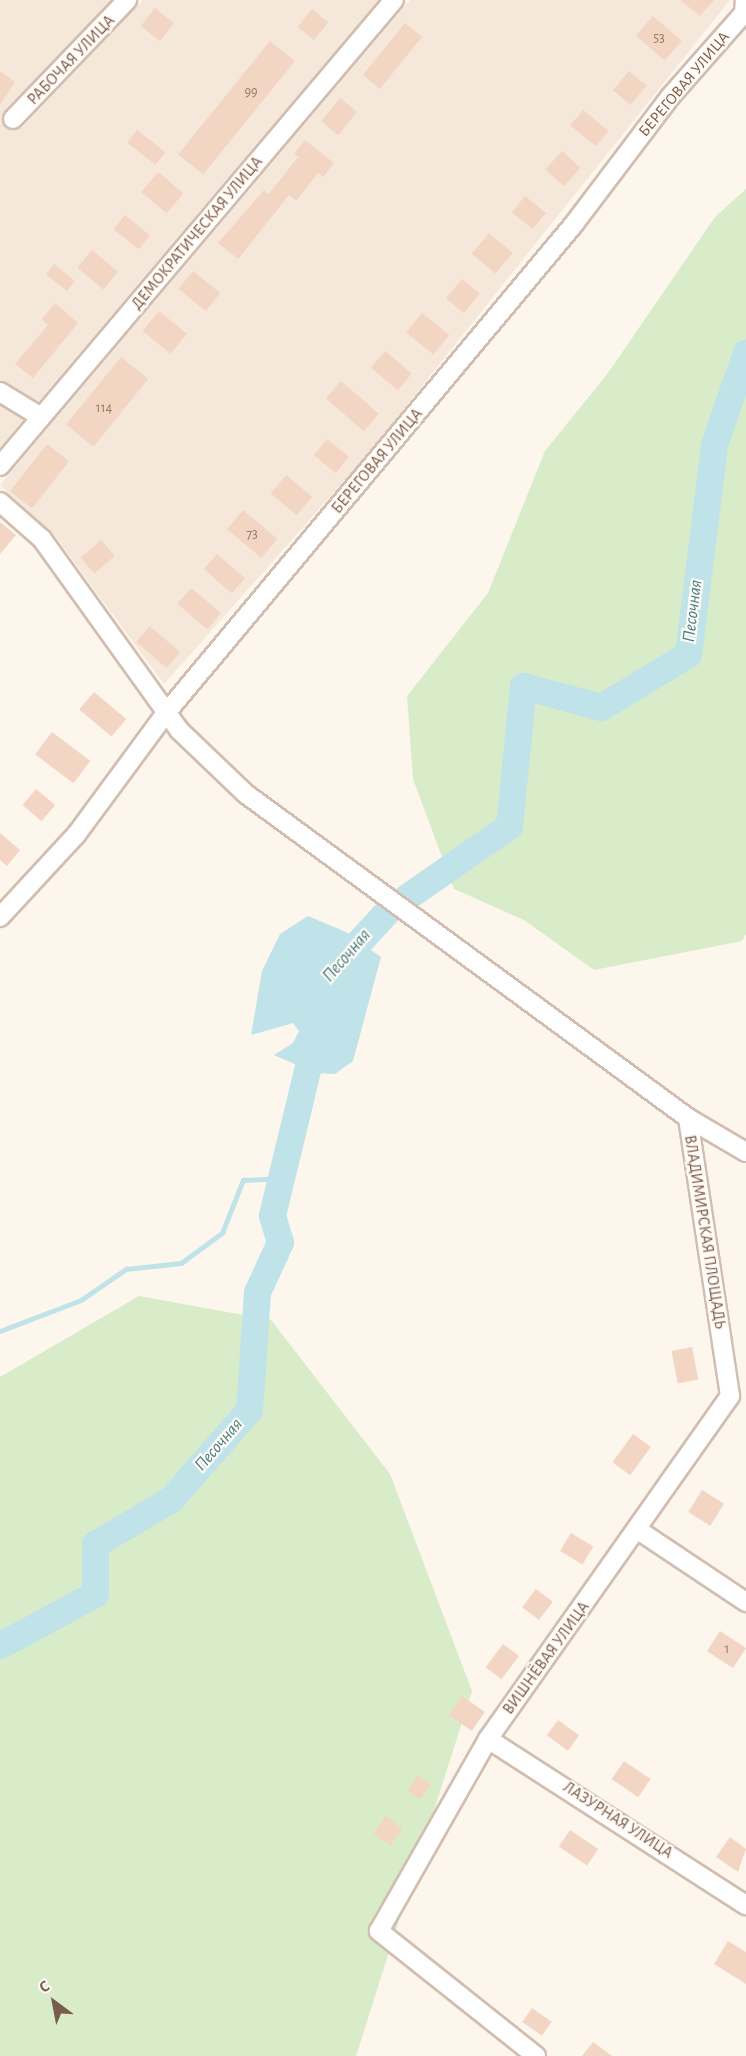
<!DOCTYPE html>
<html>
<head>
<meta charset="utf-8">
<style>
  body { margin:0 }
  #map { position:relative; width:746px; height:2056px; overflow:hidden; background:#fdf6ec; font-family:"Alegreya Sans",sans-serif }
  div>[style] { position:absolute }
  .residential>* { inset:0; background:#f5e8da }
  .green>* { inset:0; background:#d8ecc9 }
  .water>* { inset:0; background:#bfe3e8 }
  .stream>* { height:4.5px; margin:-2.25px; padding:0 2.25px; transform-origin:2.25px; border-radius:2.25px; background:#bfe3e8 }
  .river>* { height:27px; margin:-13.5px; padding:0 13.5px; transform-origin:13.5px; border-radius:13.5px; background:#bfe3e8 }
  .building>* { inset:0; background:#f3d5c3; transform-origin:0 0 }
  .roads { filter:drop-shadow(2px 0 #d1beb0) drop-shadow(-2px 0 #d1beb0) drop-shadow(0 2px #d1beb0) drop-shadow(0 -2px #d1beb0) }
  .minor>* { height:18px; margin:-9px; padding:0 9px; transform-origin:9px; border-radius:9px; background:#fff }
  span { translate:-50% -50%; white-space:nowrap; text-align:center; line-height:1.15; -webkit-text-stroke:4.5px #fffaf3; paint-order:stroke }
  .number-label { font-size:14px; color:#987a6a }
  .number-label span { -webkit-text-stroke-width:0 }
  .street-label { font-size:16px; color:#7a5c4d }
  .water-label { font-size:18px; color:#437c86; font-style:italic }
  .north { position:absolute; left:24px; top:1972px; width:60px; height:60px; -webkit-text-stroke:4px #fffaf3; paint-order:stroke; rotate:328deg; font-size:16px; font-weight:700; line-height:24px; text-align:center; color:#7a5c4d }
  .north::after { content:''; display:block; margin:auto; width:21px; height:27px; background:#7a5c4d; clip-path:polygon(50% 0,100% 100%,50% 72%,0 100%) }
</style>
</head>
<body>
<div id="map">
  <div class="residential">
    <div style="clip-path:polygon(0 0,112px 0,5px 110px,5px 128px,22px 128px,143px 0,378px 0,0 447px)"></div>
    <div style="clip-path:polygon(410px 0,730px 0,367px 455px,164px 684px,55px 536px,0 485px)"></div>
  </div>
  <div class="green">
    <div style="clip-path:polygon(746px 189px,746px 934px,742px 941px,594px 970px,524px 920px,454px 889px,413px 779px,407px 696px,488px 593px,545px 451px,608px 373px,715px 217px)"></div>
    <div style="clip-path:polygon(139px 1296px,271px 1320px,390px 1474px,472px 1691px,356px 2056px,0 2056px,0 1377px)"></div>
  </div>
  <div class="water">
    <div style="clip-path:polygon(308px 916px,346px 932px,381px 957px,353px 1061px,335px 1074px,315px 1073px,274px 1055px,293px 1043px,299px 1031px,293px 1023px,251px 1035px,262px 971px,280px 934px)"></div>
  </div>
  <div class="stream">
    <div style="left:0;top:1331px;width:87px;rotate:-20.9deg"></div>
    <div style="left:81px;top:1300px;width:55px;rotate:-34.6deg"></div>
    <div style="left:126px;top:1269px;width:55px;rotate:-6.2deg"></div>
    <div style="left:181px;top:1263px;width:51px;rotate:-36.2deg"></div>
    <div style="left:222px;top:1233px;width:57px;rotate:-68.4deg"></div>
    <div style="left:243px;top:1180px;width:42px;rotate:-2.7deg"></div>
  </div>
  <div class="river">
    <div style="left:334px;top:969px;width:80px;rotate:-47.5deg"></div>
    <div style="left:388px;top:910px;width:147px;rotate:-34.8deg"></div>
    <div style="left:509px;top:826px;width:141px;rotate:-84.3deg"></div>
    <div style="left:523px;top:686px;width:81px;rotate:15.1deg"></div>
    <div style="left:601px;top:707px;width:102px;rotate:-31.3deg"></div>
    <div style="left:688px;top:654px;width:212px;rotate:-82.9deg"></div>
    <div style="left:714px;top:444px;width:97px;rotate:-70.8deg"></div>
    <div style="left:0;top:1645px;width:108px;rotate:-28.2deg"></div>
    <div style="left:95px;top:1594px;width:50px;rotate:-90deg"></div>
    <div style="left:95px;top:1544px;width:88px;rotate:-30.6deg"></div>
    <div style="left:171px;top:1499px;width:118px;rotate:-48.8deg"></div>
    <div style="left:249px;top:1410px;width:118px;rotate:-86.1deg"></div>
    <div style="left:257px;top:1292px;width:55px;rotate:-65.3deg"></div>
    <div style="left:280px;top:1242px;width:28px;rotate:-107deg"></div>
    <div style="left:272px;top:1215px;width:187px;rotate:-76.4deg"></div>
  </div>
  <div class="building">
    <div style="clip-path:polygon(680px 0,714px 0,700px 16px)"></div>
    <div style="left:155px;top:8px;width:24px;height:23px;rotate:38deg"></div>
    <div style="left:312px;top:9px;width:21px;height:23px;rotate:39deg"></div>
    <div style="left:653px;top:16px;width:38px;height:26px;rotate:41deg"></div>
    <div style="left:405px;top:23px;width:22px;height:67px;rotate:39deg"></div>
    <div style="left:270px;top:41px;width:32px;height:146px;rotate:39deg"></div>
    <div style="clip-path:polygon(0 71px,15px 82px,0 105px)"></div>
    <div style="left:629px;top:71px;width:23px;height:25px;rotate:40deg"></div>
    <div style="left:340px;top:98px;width:22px;height:30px;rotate:39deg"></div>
    <div style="left:583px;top:110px;width:33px;height:20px;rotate:39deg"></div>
    <div style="left:137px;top:130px;width:36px;height:16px;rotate:38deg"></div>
    <div style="clip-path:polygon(305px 140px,334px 163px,323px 177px,318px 173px,296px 201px,289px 195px,238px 259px,218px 243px,264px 190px,269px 194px,298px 157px,294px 154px)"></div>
    <div style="left:562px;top:151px;width:25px;height:25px;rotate:42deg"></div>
    <div style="left:158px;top:172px;width:33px;height:26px;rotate:40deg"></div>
    <div style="left:525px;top:196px;width:27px;height:21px;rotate:39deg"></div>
    <div style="left:125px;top:215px;width:32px;height:18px;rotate:39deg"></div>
    <div style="left:489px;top:233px;width:31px;height:27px;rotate:40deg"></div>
    <div style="left:92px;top:250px;width:34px;height:23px;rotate:40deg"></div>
    <div style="left:54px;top:264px;width:27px;height:13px;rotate:39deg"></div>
    <div style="left:193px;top:271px;width:35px;height:23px;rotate:39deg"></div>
    <div style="left:462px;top:279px;width:23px;height:25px;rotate:40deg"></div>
    <div style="clip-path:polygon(55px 303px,78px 323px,33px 378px,15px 364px,48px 325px,42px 319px)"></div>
    <div style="left:159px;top:311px;width:36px;height:26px;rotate:39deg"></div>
    <div style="left:422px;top:313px;width:35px;height:25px;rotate:39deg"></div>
    <div style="left:385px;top:351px;width:35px;height:22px;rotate:40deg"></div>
    <div style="left:121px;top:357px;width:35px;height:87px;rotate:39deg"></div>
    <div style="left:341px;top:381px;width:50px;height:23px;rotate:41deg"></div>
    <div style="left:327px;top:439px;width:28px;height:21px;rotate:39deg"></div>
    <div style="left:47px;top:444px;width:28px;height:60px;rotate:38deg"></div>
    <div style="left:286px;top:475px;width:34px;height:24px;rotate:40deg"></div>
    <div style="left:243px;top:510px;width:45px;height:25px;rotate:40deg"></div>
    <div style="clip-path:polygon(0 522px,16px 535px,0 554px)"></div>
    <div style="left:101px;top:540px;width:21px;height:27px;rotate:49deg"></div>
    <div style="left:217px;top:554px;width:37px;height:20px;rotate:41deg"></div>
    <div style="left:191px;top:588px;width:39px;height:21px;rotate:40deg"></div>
    <div style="left:150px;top:626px;width:40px;height:21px;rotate:41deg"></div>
    <div style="left:94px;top:692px;width:42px;height:23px;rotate:40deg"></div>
    <div style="left:52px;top:732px;width:48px;height:28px;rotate:37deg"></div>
    <div style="left:36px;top:789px;width:25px;height:21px;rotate:40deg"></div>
    <div style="clip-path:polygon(0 833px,20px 850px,7px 866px,0 860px)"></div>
    <div style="left:692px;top:1347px;width:33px;height:21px;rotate:79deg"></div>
    <div style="left:633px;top:1434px;width:22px;height:35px;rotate:36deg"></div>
    <div style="left:702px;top:1490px;width:26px;height:26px;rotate:32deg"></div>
    <div style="left:571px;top:1533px;width:26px;height:21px;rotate:31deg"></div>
    <div style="left:536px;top:1589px;width:21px;height:23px;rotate:37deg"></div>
    <div style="left:720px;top:1631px;width:31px;height:24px;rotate:33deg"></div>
    <div style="left:503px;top:1644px;width:20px;height:29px;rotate:37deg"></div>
    <div style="left:462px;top:1696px;width:28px;height:23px;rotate:35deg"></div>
    <div style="left:558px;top:1720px;width:26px;height:19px;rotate:36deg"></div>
    <div style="left:624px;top:1761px;width:32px;height:22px;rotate:34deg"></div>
    <div style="left:418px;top:1775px;width:16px;height:19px;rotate:35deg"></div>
    <div style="left:386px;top:1816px;width:21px;height:21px;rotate:37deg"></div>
    <div style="left:570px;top:1830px;width:34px;height:20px;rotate:34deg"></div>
    <div style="clip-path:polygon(730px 1837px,746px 1849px,738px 1872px,716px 1857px)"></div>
    <div style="clip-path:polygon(728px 1941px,746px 1952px,746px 1984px,714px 1964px)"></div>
    <div style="left:532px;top:2008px;width:24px;height:17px;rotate:35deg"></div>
    <div style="clip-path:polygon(593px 2042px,612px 2056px,582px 2056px)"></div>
  </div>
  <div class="roads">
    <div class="minor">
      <div style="left:13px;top:119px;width:165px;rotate:-46.2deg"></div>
      <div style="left:0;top:392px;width:48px;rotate:31.4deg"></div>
      <div style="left:0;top:466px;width:610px;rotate:-49.79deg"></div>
      <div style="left:0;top:502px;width:56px;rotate:41.4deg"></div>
      <div style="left:42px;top:539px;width:235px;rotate:54.3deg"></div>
      <div style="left:179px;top:730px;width:93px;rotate:43.7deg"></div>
      <div style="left:246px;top:794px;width:548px;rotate:36.24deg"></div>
      <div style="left:688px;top:1118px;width:67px;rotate:30.4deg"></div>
      <div style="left:0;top:917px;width:112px;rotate:-47.2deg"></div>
      <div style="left:76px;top:835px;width:152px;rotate:-53.6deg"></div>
      <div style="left:166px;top:713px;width:637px;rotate:-50.16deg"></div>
      <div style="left:574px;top:224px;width:159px;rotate:-52.9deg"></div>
      <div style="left:670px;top:97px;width:112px;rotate:-48.6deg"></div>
      <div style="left:744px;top:13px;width:13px;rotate:-86deg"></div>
      <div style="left:688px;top:1118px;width:281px;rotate:81.4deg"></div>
      <div style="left:638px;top:1530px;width:130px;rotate:33.7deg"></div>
      <div style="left:488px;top:1739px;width:307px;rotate:32.8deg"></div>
      <div style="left:536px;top:2056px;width:201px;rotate:-141.5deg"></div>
      <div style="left:379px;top:1931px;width:221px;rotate:-60.4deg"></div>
      <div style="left:488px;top:1739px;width:420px;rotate:-54.8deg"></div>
    </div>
  </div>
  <div class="number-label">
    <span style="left:659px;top:38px">53</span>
    <span style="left:251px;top:92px">99</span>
    <span style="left:104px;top:408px">114</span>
    <span style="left:252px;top:534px">73</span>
    <span style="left:727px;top:1649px">1</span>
  </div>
  <div class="street-label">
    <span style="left:71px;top:60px;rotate:-46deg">РАБОЧАЯ УЛИЦА</span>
    <span style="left:684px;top:84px;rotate:-50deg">БЕРЕГОВАЯ УЛИЦА</span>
    <span style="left:197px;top:233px;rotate:-50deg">ДЕМОКРАТИЧЕСКАЯ УЛИЦА</span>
    <span style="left:377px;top:461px;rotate:-50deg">БЕРЕГОВАЯ УЛИЦА</span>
    <span style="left:705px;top:1232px;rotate:81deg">ВЛАДИМИРСКАЯ ПЛОЩАДЬ</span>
    <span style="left:546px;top:1658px;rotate:-54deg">ВИШНЁВАЯ УЛИЦА</span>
    <span style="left:618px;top:1820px;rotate:33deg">ЛАЗУРНАЯ УЛИЦА</span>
  </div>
  <div class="water-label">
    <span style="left:693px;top:611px;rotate:-83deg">Песочная</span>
    <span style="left:347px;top:956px;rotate:-49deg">Песочная</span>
    <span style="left:219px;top:1445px;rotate:-49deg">Песочная</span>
  </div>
  <div class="north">С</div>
</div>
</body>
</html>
